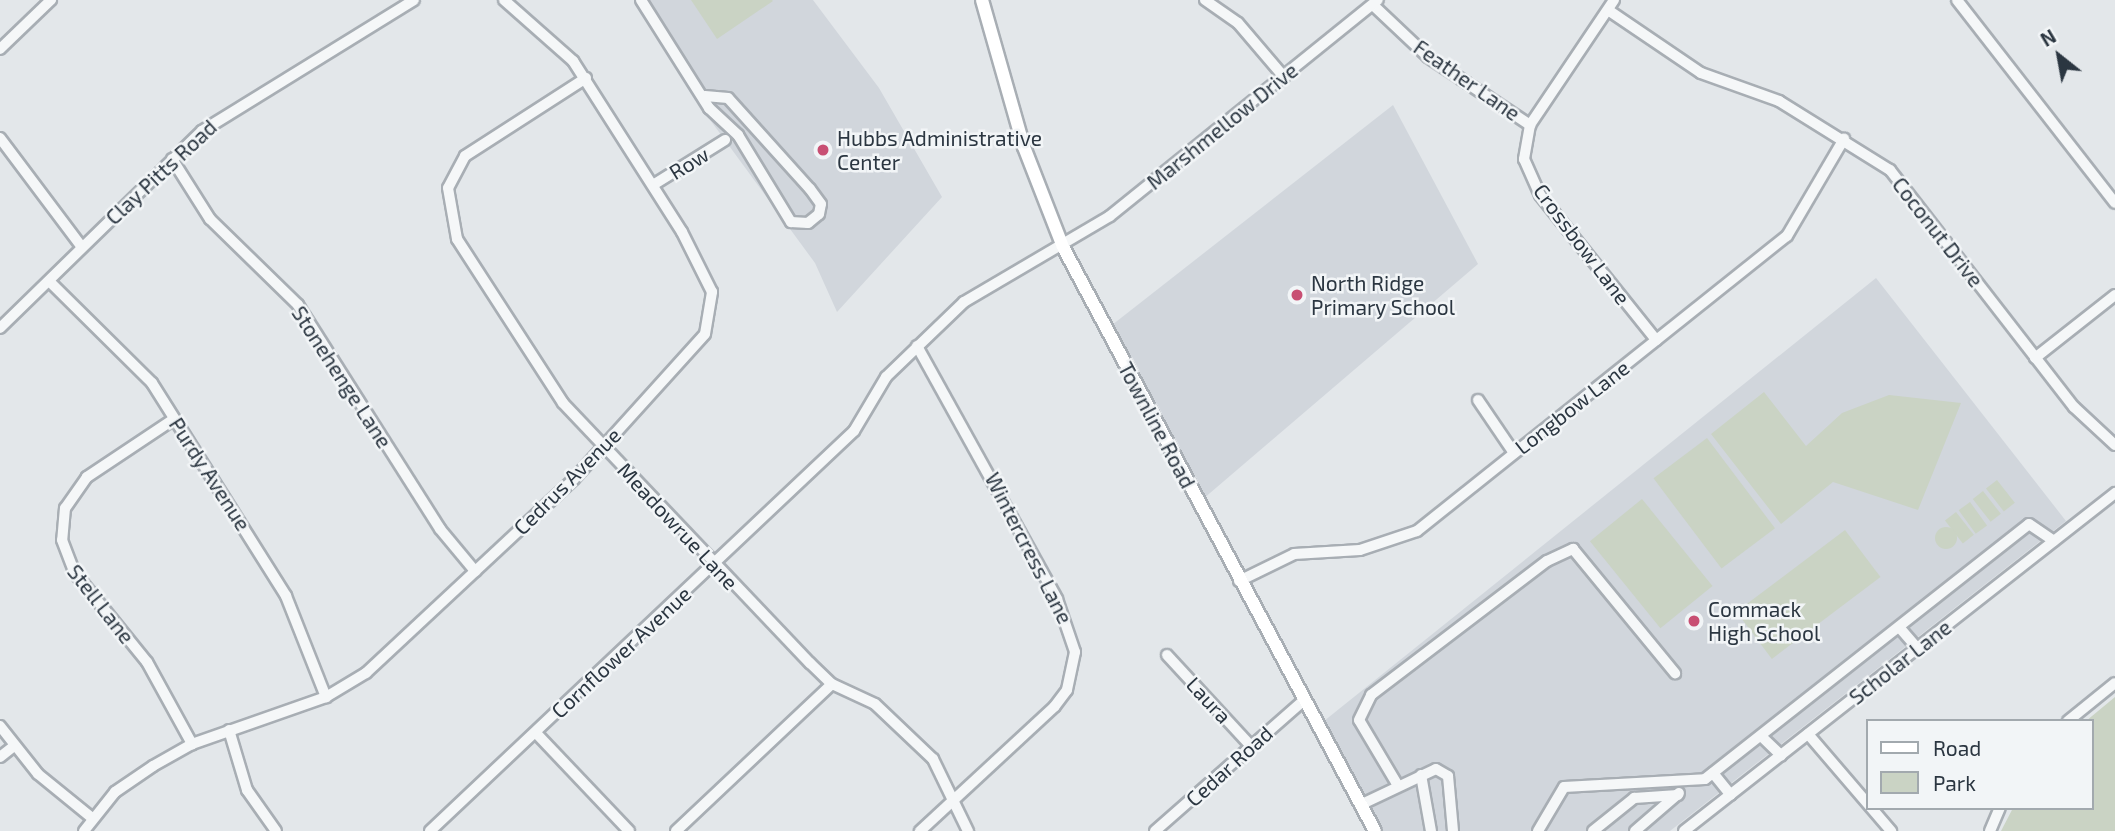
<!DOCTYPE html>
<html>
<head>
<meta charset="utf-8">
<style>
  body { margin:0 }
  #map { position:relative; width:2115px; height:831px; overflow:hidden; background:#e3e7ea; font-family:"Exo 2",sans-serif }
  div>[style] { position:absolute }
  .built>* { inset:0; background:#d1d6dc }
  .green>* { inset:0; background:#cad3c4; transform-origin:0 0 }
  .round { border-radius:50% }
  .roads { filter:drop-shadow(2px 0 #a8aeb4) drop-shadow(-2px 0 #a8aeb4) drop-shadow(0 2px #a8aeb4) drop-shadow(0 -2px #a8aeb4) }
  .minor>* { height:10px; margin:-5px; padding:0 5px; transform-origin:5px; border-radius:5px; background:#f5f7f8 }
  .major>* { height:12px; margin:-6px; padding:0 6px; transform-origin:6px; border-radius:6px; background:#fff }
  .dots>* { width:19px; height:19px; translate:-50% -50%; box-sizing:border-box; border:4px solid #f2f5f7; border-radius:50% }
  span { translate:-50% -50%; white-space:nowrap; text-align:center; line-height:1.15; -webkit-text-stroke:5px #f2f5f7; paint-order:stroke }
  .street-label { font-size:21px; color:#2b3641 }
  .poi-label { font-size:21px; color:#2b3641 }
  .left { translate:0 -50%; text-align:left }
  .legend { position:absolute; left:1866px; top:719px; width:228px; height:91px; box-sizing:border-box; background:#f2f5f7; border:2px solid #a2a9ae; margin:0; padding:9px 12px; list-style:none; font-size:21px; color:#2b3641 }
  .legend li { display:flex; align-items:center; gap:14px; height:35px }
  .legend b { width:35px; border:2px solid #a2a9ae }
  .north { position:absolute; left:2024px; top:21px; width:70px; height:70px; -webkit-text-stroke:5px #f2f5f7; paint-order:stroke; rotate:329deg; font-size:19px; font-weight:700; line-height:28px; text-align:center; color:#2b3641 }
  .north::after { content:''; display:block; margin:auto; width:24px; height:32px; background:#2b3641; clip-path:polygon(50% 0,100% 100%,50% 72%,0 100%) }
</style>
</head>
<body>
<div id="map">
  <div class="built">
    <div style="clip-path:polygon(635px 0,813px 0,879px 88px,942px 197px,837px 312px,815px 263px,697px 102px)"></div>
    <div style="clip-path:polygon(1393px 105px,1478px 264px,1203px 499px,1112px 325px)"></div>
    <div style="clip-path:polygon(1876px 278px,2066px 521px,1670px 831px,1383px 831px,1324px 721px)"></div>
  </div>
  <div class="green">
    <div style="clip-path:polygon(691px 0,772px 0,773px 1px,717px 39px)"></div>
    <div style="clip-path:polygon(1764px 392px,1806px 446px,1842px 413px,1889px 395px,1961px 403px,1918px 510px,1833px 482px,1781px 524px,1711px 434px)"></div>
    <div style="left:1707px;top:438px;width:113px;height:67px;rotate:53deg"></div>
    <div style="left:1997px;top:480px;width:29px;height:14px;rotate:52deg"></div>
    <div style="left:1983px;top:491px;width:29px;height:13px;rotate:52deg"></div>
    <div style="left:1642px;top:499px;width:112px;height:67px;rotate:51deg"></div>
    <div style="left:1970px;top:502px;width:29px;height:14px;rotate:54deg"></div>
    <div style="left:1956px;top:512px;width:29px;height:14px;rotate:52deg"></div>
    <div class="round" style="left:1935px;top:527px;width:22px;height:22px"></div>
    <div style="left:1845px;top:530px;width:59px;height:136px;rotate:53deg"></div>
    <div style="clip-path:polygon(2115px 697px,2115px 831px,2001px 831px,2013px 808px,2092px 808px,2092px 721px,2086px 721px)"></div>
  </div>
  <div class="roads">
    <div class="minor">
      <div style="left:641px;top:0;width:128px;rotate:57.8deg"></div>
      <div style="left:709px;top:108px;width:40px;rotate:43deg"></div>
      <div style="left:738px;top:135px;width:102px;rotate:58.7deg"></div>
      <div style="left:791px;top:222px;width:17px;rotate:3deg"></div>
      <div style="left:808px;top:223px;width:14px;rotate:-39deg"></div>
      <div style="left:819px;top:214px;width:10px;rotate:-79deg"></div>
      <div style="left:821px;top:204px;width:19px;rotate:-126deg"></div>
      <div style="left:810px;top:189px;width:122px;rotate:-132deg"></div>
      <div style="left:728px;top:98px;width:23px;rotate:-175deg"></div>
      <div style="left:1205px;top:0;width:40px;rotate:34.9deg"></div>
      <div style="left:1238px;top:23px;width:71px;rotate:49.6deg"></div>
      <div style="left:1614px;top:0;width:151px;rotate:123.9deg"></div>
      <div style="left:1530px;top:125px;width:35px;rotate:100deg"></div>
      <div style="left:1524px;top:159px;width:39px;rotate:66deg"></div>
      <div style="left:1540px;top:195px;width:186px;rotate:51.3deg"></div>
      <div style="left:1957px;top:0;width:257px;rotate:52.1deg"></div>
      <div style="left:1373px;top:5px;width:76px;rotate:43.4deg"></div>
      <div style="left:1428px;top:57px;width:123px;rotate:33.7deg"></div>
      <div style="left:1608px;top:10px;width:112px;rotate:34.1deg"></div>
      <div style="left:1701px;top:73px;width:83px;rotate:19.7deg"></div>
      <div style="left:1779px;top:101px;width:131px;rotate:31.9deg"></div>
      <div style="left:1890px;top:170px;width:300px;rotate:52.2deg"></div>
      <div style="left:2074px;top:407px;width:56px;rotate:42.8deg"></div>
      <div style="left:0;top:49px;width:71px;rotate:-43.9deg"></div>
      <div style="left:586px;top:78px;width:144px;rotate:147.2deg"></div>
      <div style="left:465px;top:156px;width:36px;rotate:118deg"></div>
      <div style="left:448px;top:188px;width:52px;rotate:80deg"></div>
      <div style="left:457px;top:239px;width:195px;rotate:57.1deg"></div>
      <div style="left:563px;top:403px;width:359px;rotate:46.5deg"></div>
      <div style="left:810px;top:663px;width:30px;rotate:44deg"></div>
      <div style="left:832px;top:684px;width:47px;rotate:24.9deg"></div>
      <div style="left:875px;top:704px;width:80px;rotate:43.5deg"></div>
      <div style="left:933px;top:759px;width:80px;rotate:64.1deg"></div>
      <div style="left:0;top:138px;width:135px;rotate:53.1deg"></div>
      <div style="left:172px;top:159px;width:71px;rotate:57.7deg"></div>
      <div style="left:210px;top:219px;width:123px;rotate:44.3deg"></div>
      <div style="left:298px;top:305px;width:265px;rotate:57.6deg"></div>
      <div style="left:440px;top:529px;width:55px;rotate:50.2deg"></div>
      <div style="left:653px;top:185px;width:85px;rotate:-32deg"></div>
      <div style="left:49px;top:281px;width:145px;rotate:44.7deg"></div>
      <div style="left:152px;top:383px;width:252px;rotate:57.8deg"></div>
      <div style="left:286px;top:596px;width:109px;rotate:68.4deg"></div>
      <div style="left:0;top:328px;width:282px;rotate:-44.3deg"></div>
      <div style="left:202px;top:131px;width:249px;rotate:-31.7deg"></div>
      <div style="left:917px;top:346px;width:289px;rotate:61deg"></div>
      <div style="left:1057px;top:599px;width:56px;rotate:71.2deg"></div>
      <div style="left:1075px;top:652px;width:39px;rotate:102deg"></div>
      <div style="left:1067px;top:690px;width:21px;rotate:127deg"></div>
      <div style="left:1054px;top:707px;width:183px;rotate:137.2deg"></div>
      <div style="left:2035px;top:358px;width:102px;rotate:-38.2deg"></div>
      <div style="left:1478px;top:400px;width:64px;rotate:55.8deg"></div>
      <div style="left:174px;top:419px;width:105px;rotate:146.3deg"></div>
      <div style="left:87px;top:477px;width:38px;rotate:125deg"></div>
      <div style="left:65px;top:508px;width:32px;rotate:95deg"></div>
      <div style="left:62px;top:540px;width:34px;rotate:69deg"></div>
      <div style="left:74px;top:572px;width:116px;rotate:51deg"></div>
      <div style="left:147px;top:662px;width:94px;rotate:61.2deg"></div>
      <div style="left:1239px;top:581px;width:61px;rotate:-26.1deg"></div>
      <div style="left:1294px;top:554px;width:66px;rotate:-3.5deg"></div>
      <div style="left:1360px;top:550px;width:60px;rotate:-18.4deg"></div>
      <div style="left:1417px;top:531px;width:473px;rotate:-38.6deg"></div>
      <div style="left:1787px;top:236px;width:113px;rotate:-59.6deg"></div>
      <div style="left:1899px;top:627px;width:28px;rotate:49deg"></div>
      <div style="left:1167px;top:655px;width:122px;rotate:47.3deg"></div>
      <div style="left:2068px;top:721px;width:60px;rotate:-39deg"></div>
      <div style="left:0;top:726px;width:61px;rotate:51.6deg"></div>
      <div style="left:38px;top:774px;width:70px;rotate:39.2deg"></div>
      <div style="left:229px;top:730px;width:63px;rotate:73.3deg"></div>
      <div style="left:247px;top:790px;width:50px;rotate:54.7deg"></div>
      <div style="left:536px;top:733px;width:135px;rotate:46.5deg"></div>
      <div style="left:1808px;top:734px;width:128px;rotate:49.4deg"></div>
      <div style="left:1761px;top:736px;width:28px;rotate:44deg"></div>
      <div style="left:0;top:757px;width:18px;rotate:-38deg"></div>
      <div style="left:1713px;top:773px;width:28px;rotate:51deg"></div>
      <div style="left:1421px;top:775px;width:57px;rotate:79.9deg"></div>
      <div style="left:1397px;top:784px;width:74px;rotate:-120.7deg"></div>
      <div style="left:1359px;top:720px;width:28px;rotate:-64deg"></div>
      <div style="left:1371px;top:695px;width:221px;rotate:-37.3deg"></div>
      <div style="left:1547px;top:561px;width:29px;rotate:-25deg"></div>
      <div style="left:1573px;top:549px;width:161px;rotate:50.6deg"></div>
      <div style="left:1360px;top:805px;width:84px;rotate:-25.3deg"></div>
      <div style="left:1436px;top:769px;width:14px;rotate:30deg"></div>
      <div style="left:1448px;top:776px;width:55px;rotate:84.8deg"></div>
      <div style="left:84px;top:831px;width:50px;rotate:-51.5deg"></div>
      <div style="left:115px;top:792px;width:46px;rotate:-34.4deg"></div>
      <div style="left:153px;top:766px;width:45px;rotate:-29.4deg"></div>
      <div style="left:192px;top:744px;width:142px;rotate:-19.3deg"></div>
      <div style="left:326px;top:697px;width:47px;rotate:-31deg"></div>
      <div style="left:366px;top:673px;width:284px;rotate:-43deg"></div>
      <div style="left:574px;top:479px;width:195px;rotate:-47.9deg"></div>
      <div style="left:705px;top:334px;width:43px;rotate:-80.5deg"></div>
      <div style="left:712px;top:292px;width:67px;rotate:-116.6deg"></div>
      <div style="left:682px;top:232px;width:203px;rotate:-122.5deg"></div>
      <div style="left:573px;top:61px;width:92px;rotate:-138.5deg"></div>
      <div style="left:430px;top:831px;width:583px;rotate:-43.33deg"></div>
      <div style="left:854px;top:431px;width:63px;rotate:-59.3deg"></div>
      <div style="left:886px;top:377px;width:108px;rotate:-43.9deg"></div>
      <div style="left:964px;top:302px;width:169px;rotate:-30.5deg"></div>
      <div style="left:1110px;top:216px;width:344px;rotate:-38.9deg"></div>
      <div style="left:676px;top:831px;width:214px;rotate:-43.3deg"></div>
      <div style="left:1155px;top:831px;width:197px;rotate:-41.3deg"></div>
      <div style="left:1538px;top:831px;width:51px;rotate:-59.4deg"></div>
      <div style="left:1564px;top:787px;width:141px;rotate:-3.2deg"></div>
      <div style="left:1705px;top:779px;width:412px;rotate:-38.2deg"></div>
      <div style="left:2029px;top:524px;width:30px;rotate:34deg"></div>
      <div style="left:1593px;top:831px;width:53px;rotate:-38.8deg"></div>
      <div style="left:1634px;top:798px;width:44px;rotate:-3.9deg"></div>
      <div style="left:1635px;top:831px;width:58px;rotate:-40.8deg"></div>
      <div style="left:1684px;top:831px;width:548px;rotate:-38.1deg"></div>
      <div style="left:1990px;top:831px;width:25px;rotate:-67deg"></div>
    </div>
    <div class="major">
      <div style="left:982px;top:0;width:153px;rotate:74.1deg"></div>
      <div style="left:1024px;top:147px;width:107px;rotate:68.7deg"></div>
      <div style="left:1063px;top:247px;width:662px;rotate:61.89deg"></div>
    </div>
  </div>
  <div class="dots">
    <div style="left:823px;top:150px;background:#c84f73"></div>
    <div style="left:1297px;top:295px;background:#c84f73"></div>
    <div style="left:1694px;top:621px;background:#c84f73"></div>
  </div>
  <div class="street-label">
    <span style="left:1467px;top:80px;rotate:35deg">Feather Lane</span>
    <span style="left:1222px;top:126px;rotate:-39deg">Marshmellow Drive</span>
    <span style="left:689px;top:163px;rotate:-32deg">Row</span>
    <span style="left:161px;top:172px;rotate:-43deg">Clay Pitts Road</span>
    <span style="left:1938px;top:232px;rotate:52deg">Coconut Drive</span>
    <span style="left:1582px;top:244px;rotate:53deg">Crossbow Lane</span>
    <span style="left:342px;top:377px;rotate:57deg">Stonehenge Lane</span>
    <span style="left:1572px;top:407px;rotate:-38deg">Longbow Lane</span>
    <span style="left:1157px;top:425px;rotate:62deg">Townline Road</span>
    <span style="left:210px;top:474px;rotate:57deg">Purdy Avenue</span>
    <span style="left:567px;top:481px;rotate:-45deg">Cedrus Avenue</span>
    <span style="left:678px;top:526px;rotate:47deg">Meadowrue Lane</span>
    <span style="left:1029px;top:548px;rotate:63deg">Wintercress Lane</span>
    <span style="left:101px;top:604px;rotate:52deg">Stell Lane</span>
    <span style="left:621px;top:652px;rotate:-43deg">Cornflower Avenue</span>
    <span style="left:1900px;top:662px;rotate:-38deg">Scholar Lane</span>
    <span style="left:1209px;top:700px;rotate:47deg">Laura</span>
    <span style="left:1229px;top:766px;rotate:-42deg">Cedar Road</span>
  </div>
  <div class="poi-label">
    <span class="left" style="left:837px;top:150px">Hubbs Administrative<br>Center</span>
    <span class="left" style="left:1311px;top:295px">North Ridge<br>Primary School</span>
    <span class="left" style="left:1708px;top:621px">Commack<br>High School</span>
  </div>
  <ul class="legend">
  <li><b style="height:9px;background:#fff"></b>Road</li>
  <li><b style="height:19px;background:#cad3c4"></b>Park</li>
  </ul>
  <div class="north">N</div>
</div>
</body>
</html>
